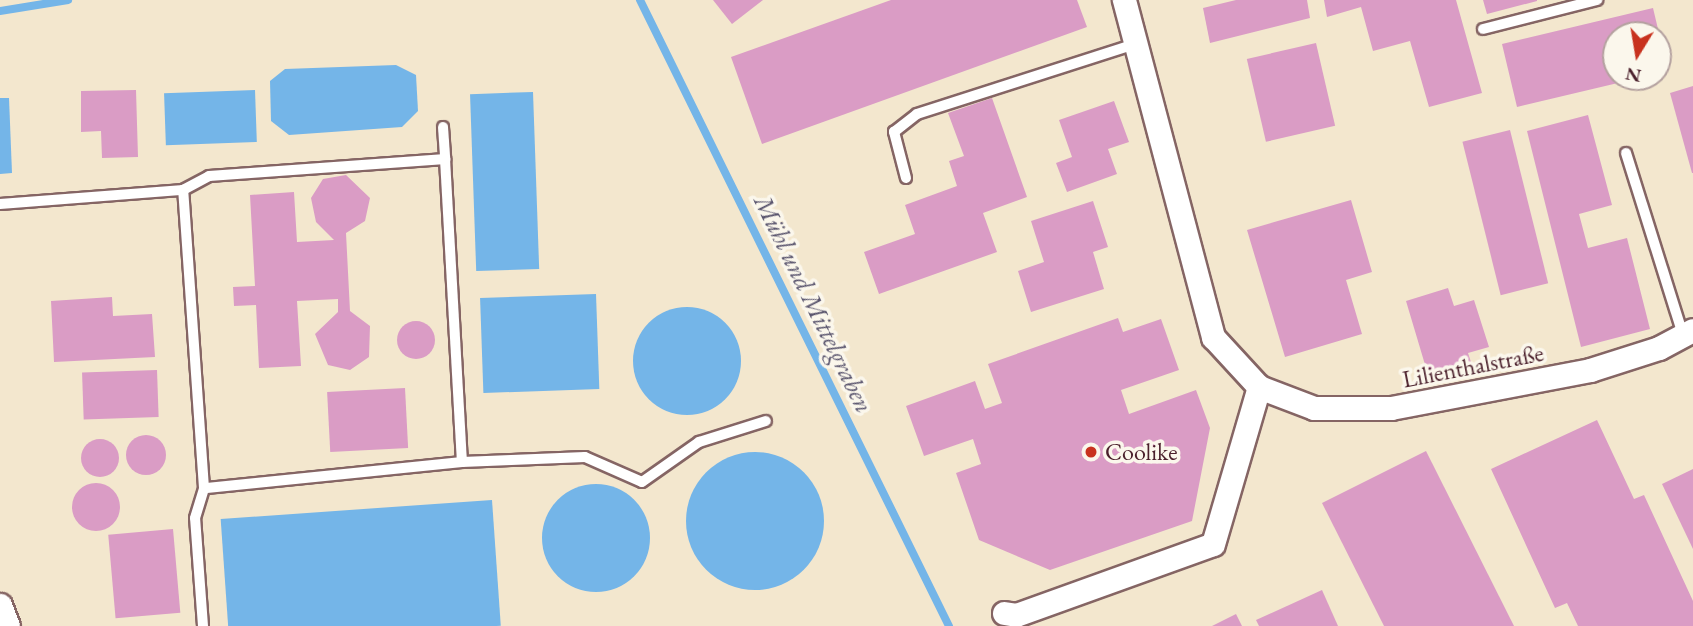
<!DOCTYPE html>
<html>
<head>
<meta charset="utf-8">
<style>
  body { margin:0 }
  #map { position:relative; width:1693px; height:626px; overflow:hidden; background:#f3e7ce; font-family:"EB Garamond",serif }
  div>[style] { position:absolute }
  .water>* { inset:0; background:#74b5e8; transform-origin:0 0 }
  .round { border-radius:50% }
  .stream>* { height:8px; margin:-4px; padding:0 4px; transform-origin:4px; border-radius:4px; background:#74b5e8 }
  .building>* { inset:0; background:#da9cc5; transform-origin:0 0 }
  .roads { filter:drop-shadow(2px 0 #856564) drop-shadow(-2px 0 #856564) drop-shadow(0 2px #856564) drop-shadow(0 -2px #856564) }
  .lane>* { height:10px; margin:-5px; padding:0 5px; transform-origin:5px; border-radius:5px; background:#fff }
  .street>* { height:23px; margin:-11.5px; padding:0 11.5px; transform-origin:11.5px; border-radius:11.5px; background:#fff }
  .dots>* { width:19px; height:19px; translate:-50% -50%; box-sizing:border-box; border:4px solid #fbf7ec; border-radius:50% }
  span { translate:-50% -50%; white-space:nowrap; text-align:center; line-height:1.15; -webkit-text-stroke:7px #fbf7ec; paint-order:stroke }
  .street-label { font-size:24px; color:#4a1f2b }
  .poi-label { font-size:24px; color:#4a1f2b }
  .left { translate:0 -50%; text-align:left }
  .water-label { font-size:26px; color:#59546d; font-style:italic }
  .north { position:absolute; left:1602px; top:21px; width:70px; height:70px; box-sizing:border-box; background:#fbf7ec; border:2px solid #b4a19f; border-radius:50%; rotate:191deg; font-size:19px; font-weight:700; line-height:28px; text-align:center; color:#4a1f2b }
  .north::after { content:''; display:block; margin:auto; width:24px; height:32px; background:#c8321e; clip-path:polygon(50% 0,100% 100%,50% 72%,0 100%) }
</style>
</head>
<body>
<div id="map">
  <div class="water">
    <div style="clip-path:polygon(396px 65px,416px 75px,418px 111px,402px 127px,289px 135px,271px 121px,270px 81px,285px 69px)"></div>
    <div style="left:255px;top:90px;width:52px;height:91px;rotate:88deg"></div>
    <div style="left:533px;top:92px;width:177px;height:63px;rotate:88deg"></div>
    <div style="clip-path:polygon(0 98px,9px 98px,12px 173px,0 174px)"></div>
    <div style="left:596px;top:294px;width:95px;height:116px;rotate:88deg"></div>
    <div class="round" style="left:633px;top:307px;width:108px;height:108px"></div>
    <div class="round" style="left:686px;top:452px;width:138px;height:138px"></div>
    <div class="round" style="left:542px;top:484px;width:108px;height:108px"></div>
    <div style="left:492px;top:500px;width:126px;height:272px;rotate:86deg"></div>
  </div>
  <div class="stream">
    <div style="left:640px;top:0;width:698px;rotate:63.73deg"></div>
    <div style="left:0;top:11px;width:69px;rotate:-9.2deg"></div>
  </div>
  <div class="building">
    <div style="clip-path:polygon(713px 0,763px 0,732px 24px)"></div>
    <div style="clip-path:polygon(891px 0,1077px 0,1087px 27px,762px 144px,731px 57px)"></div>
    <div style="clip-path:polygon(1236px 0,1307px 0,1310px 18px,1210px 43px,1203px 8px)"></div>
    <div style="clip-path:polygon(1324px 0,1456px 0,1482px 93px,1429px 107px,1410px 41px,1373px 51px,1361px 7px,1327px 17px)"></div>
    <div style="clip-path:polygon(1483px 0,1537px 0,1537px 1px,1487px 14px)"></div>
    <div style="clip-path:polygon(1653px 8px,1668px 71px,1658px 73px,1658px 35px,1616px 35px,1616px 77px,1639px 78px,1517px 107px,1502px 44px)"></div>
    <div style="left:1316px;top:43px;width:85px;height:71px;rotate:77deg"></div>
    <div style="clip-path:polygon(1693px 86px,1693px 173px,1692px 173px,1670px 93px)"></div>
    <div style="clip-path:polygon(136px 90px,138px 157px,102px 158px,101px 131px,81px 132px,81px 91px)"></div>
    <div style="clip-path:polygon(992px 98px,1027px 197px,983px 213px,997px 252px,879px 294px,864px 252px,915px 234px,905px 205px,957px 186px,949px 161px,964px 156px,948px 113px)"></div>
    <div style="clip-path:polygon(1114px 101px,1129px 142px,1108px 149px,1117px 174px,1067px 192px,1056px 163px,1072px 157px,1059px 120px)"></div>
    <div style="clip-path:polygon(1588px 115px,1612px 205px,1579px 214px,1588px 248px,1627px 238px,1650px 329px,1581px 347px,1527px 131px)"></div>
    <div style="left:1510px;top:130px;width:158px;height:49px;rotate:76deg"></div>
    <div style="clip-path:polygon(346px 175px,370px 198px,365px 221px,346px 233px,350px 311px,370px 326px,369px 357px,350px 370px,328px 365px,315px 334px,338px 312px,338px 299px,297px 301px,301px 366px,259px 368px,256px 305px,234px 306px,233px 287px,255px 286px,250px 195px,294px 192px,297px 242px,334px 240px,316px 222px,311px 198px,323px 179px)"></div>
    <div style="clip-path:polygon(1351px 200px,1372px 272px,1346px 280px,1362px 334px,1285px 357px,1247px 230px)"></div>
    <div style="clip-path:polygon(1093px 201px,1108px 247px,1093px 252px,1104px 289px,1031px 312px,1018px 271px,1044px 262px,1031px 221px)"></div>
    <div style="clip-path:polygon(1448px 288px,1454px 306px,1474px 300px,1489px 347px,1468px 353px,1472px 365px,1429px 378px,1406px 301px)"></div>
    <div style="clip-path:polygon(112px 297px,113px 316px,152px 314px,155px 357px,54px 362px,51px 301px)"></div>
    <div style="clip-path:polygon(1118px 318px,1123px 332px,1161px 319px,1179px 370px,1121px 390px,1129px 414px,1196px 390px,1210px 428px,1192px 521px,1050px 570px,979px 540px,956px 473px,981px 464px,973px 439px,924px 456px,906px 406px,975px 381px,985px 409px,1002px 403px,988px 364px)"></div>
    <div class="round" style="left:397px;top:321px;width:38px;height:38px"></div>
    <div style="left:157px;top:370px;width:47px;height:75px;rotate:88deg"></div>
    <div style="left:405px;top:388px;width:60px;height:78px;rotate:87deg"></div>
    <div style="clip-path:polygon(1597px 420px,1634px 499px,1644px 495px,1693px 601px,1693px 626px,1578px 626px,1567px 603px,1555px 608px,1491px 469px)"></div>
    <div class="round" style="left:126px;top:435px;width:40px;height:40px"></div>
    <div class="round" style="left:81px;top:439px;width:38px;height:38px"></div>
    <div style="clip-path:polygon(1426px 451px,1514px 626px,1384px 626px,1322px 503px)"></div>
    <div style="clip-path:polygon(1693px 469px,1693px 549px,1662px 484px)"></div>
    <div class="round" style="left:72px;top:483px;width:48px;height:48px"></div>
    <div style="left:173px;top:529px;width:84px;height:65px;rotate:85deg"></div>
    <div style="clip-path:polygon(1322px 590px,1338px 626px,1259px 626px,1256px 620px)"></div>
    <div style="clip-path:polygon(1236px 614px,1242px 626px,1212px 626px)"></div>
  </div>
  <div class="roads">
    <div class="lane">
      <div style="left:1483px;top:29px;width:118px;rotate:-14.3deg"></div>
      <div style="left:443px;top:127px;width:32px;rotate:86deg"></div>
      <div style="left:1626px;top:153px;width:191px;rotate:72.6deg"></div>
      <div style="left:906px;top:178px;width:48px;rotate:-104.6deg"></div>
      <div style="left:894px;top:132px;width:29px;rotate:-38deg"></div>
      <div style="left:917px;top:114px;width:229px;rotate:-17.8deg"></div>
      <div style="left:0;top:204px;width:184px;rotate:-4.4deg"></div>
      <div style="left:183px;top:190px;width:30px;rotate:-28deg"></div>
      <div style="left:209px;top:176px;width:237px;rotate:-4.1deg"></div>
      <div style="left:445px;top:159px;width:303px;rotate:86.8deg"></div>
      <div style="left:462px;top:462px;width:259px;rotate:174.2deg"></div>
      <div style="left:204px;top:488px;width:299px;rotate:-94deg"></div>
      <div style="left:462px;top:462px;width:123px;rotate:-2.3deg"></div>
      <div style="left:585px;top:457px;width:62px;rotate:23.7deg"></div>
      <div style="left:642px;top:482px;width:70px;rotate:-35.1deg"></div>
      <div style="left:699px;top:442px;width:70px;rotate:-17.4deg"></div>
      <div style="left:203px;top:626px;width:108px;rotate:-94.2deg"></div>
      <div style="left:195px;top:518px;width:31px;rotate:-73deg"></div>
    </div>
    <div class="street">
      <div style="left:1124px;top:0;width:349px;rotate:75.2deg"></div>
      <div style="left:1213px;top:337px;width:68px;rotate:47.4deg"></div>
      <div style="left:1259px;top:387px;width:59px;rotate:20.9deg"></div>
      <div style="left:1314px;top:408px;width:77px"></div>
      <div style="left:1391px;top:408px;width:203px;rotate:-10.8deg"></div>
      <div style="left:1590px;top:370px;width:72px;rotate:-17.7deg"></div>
      <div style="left:1659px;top:348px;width:38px;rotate:-28deg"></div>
      <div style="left:0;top:605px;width:22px;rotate:69deg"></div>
      <div style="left:1004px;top:613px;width:12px;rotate:9deg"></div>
      <div style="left:1016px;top:615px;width:209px;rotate:-19.8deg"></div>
      <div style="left:1213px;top:544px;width:164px;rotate:-73.7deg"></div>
    </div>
  </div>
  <div class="dots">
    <div style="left:1091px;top:452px;background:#c8321e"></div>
  </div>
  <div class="street-label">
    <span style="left:1473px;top:366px;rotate:-11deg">Lilienthalstraße</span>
  </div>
  <div class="poi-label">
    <span class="left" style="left:1105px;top:452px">Coolike</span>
  </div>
  <div class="water-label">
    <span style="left:813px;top:304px;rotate:64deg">Mühl und Mittelgraben</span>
  </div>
  <div class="north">N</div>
</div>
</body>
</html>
